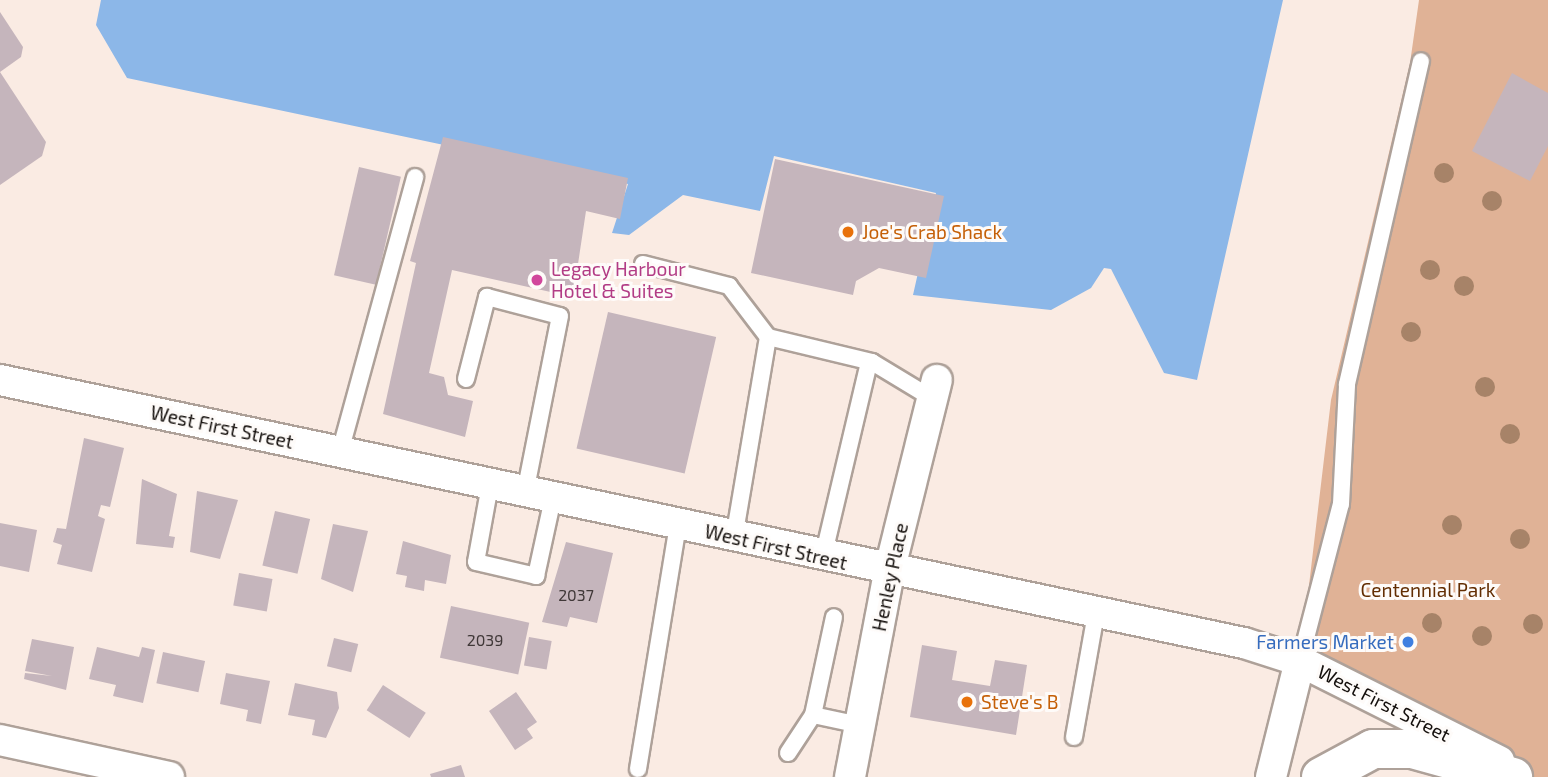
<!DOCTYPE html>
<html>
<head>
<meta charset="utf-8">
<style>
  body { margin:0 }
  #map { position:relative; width:1548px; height:777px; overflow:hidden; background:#faebe3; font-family:"Exo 2",sans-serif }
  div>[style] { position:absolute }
  .green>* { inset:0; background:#e0b296 }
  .water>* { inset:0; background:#8cb7e8 }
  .building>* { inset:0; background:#c5b5bc; transform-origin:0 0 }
  .roads { filter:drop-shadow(2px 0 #aea199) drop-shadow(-2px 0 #aea199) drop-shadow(0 2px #aea199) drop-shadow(0 -2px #aea199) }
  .service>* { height:16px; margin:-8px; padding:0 8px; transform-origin:8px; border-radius:8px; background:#fff }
  .minor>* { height:30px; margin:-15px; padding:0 15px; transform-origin:15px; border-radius:15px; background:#fff }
  .primary>* { height:38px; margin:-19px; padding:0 19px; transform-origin:19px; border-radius:19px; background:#fff }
  .trees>* { width:20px; height:20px; margin:-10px; border-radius:50%; background:#a78368 }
  .dots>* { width:19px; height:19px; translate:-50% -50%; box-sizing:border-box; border:4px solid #fefbf9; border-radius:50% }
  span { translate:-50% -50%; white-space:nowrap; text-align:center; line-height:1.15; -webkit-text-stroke:6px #fefbf9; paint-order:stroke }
  .number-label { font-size:16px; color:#403838 }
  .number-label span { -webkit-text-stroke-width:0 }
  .food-label { font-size:19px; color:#c56008 }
  .left { translate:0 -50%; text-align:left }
  .hotel-label { font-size:19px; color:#b23c85 }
  .street-label { font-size:19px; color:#140f0c }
  .park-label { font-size:19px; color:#632e03 }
  .shop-label { font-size:19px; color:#366cbe }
  .right { translate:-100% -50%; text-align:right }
</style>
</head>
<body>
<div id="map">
  <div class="green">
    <div style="clip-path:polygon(1419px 0,1548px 0,1548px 777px,1530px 777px,1300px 661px,1331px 400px,1410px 63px)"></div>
  </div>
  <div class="water">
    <div style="clip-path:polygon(101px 0,1283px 0,1197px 380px,1164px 373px,1111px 269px,1104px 268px,1091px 288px,1051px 310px,913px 295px,936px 193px,774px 156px,760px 211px,683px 195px,629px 235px,612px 233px,628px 184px,127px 78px,96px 25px)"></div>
  </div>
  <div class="building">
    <div style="clip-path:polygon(0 12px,23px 47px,21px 57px,0 72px)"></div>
    <div style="clip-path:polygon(0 72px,46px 142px,42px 156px,0 185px)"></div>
    <div style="clip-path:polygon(1512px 73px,1548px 93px,1548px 146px,1530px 181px,1472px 151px)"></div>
    <div style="clip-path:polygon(443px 137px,628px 178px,620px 219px,586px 211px,573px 297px,452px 270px,429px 373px,444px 377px,448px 395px,473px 401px,465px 437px,383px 414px,416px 263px,410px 261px)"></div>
    <div style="clip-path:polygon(775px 159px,944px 196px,926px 278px,879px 268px,856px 281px,853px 295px,751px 273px)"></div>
    <div style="left:359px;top:167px;width:43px;height:111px;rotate:13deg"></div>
    <div style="left:608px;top:312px;width:111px;height:140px;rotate:13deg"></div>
    <div style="clip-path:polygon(84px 438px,124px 448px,110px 507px,101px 505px,98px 516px,105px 519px,92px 572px,57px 564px,62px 545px,53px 542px,57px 528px,66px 529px)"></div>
    <div style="clip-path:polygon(142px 479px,177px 494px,169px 536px,175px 537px,173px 548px,136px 544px)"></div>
    <div style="clip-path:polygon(197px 491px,238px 500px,220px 559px,190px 552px)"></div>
    <div style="left:275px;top:511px;width:36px;height:56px;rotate:13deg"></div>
    <div style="clip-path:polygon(0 523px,37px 530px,29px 572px,0 566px)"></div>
    <div style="clip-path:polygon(333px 524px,368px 531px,353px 592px,321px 579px)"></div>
    <div style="clip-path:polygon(403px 541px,451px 555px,446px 584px,425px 580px,424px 591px,405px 587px,407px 576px,396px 574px)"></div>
    <div style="clip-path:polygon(566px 542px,613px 553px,597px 623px,570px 617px,567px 627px,542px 622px)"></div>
    <div style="left:239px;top:573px;width:34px;height:33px;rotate:10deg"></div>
    <div style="left:451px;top:606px;width:80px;height:53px;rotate:12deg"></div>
    <div style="left:529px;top:637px;width:23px;height:29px;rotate:10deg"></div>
    <div style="left:334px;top:638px;width:25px;height:29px;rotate:14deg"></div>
    <div style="clip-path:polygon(32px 639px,74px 647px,66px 690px,24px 679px,25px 673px,52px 676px,25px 671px)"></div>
    <div style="clip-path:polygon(922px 645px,957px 651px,952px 680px,990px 686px,995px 660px,1027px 665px,1016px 735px,910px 717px)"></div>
    <div style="clip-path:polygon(97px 647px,139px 657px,142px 647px,155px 650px,143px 703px,113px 696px,116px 685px,89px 679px)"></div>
    <div style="left:163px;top:652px;width:43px;height:32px;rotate:12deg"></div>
    <div style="clip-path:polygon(226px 673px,270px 681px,261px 724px,246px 721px,248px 710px,220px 704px)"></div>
    <div style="clip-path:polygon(295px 683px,337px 692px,339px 708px,326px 738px,312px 735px,315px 720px,288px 715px)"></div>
    <div style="left:383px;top:685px;width:51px;height:30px;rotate:33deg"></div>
    <div style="clip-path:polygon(516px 692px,537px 722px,527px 729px,533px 738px,515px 750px,489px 711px)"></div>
    <div style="clip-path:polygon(461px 765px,465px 777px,431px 777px,430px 774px)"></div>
  </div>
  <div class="roads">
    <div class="service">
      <div style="left:643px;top:264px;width:89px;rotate:14.3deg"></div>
      <div style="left:729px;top:286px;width:64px;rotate:52.6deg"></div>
      <div style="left:768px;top:337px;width:203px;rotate:99.6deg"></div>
      <div style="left:768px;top:337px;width:107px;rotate:13.5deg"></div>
      <div style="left:872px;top:362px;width:71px;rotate:31.2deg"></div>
      <div style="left:466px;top:379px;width:85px;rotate:-75.6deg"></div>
      <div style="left:487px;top:297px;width:75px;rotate:14.6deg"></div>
      <div style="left:560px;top:316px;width:179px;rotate:101.2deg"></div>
      <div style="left:340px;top:452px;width:285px;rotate:-74.7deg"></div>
      <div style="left:490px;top:485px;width:78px;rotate:100.3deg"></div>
      <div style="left:476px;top:562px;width:62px;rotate:13.1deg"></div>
      <div style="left:536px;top:576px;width:80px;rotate:-77.7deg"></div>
      <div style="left:823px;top:557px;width:200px;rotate:-76.7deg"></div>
      <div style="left:1300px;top:661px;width:162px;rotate:-75.4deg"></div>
      <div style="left:1341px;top:504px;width:120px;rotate:-87.1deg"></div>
      <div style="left:1347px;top:384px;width:331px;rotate:-77.1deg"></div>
      <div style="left:813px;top:715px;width:48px;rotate:12deg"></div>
      <div style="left:1074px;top:737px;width:126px;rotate:-79.9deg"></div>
      <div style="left:788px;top:753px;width:45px;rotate:-56.7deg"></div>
      <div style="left:813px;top:715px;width:100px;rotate:-77.9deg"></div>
      <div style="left:638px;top:769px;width:247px;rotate:-80.7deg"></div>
    </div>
    <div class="minor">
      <div style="left:0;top:380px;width:1271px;rotate:11.94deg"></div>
      <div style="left:1244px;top:643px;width:59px;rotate:17.8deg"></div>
      <div style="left:1300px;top:661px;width:223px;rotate:26.7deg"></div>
      <div style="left:0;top:740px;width:173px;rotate:12.3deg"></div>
      <div style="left:850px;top:777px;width:209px;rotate:-79.2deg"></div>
      <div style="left:889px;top:572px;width:198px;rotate:-76deg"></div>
      <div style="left:1271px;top:777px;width:120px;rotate:-76deg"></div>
    </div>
    <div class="primary">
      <div style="left:1321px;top:777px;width:59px;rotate:-28.3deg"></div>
      <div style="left:1373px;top:749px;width:39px"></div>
      <div style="left:1412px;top:749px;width:105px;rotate:15.5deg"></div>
    </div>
  </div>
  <div class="trees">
    <div style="left:1444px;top:173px"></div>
    <div style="left:1492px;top:201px"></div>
    <div style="left:1430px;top:270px"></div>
    <div style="left:1464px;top:286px"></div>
    <div style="left:1411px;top:332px"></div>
    <div style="left:1485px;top:387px"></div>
    <div style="left:1510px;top:434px"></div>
    <div style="left:1452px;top:525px"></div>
    <div style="left:1520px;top:539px"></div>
    <div style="left:1432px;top:623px"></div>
    <div style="left:1533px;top:624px"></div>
    <div style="left:1482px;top:636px"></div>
  </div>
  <div class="dots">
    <div style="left:848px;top:232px;background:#e8710a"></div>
    <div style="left:537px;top:280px;background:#d1479c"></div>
    <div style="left:1408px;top:642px;background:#3f7fe0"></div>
    <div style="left:967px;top:702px;background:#e8710a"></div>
  </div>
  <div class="number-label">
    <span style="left:576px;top:595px">2037</span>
    <span style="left:485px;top:640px">2039</span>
  </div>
  <div class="food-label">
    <span class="left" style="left:862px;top:232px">Joe's Crab Shack</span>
    <span class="left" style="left:981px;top:702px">Steve's B</span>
  </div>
  <div class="hotel-label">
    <span class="left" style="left:551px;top:280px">Legacy Harbour<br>Hotel &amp; Suites</span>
  </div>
  <div class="street-label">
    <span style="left:222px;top:427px;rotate:12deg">West First Street</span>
    <span style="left:776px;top:547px;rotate:13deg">West First Street</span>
    <span style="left:890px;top:577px;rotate:-78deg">Henley Place</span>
    <span style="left:1384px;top:703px;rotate:27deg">West First Street</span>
  </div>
  <div class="park-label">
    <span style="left:1428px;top:590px">Centennial Park</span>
  </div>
  <div class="shop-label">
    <span class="right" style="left:1394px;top:642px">Farmers Market</span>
  </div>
</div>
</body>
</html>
